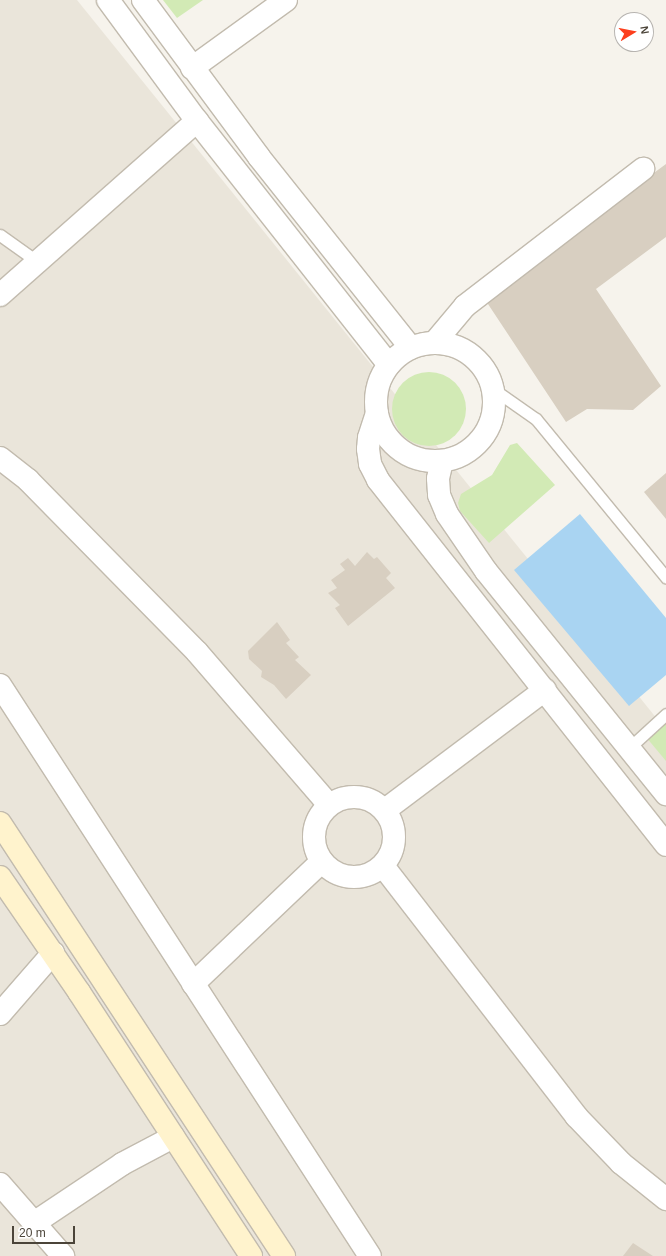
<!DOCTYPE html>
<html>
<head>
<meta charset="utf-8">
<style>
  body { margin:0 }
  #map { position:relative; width:666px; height:1256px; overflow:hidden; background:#f6f3ec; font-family:Arial,sans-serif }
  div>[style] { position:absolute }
  .residential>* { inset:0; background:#eae5da }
  .green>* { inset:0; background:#d2eab5 }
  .round { border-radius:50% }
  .water>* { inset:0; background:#a9d4f2 }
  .building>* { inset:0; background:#d8cfc1 }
  .roads { filter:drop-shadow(1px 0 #c2bbae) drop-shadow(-1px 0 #c2bbae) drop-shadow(0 1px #c2bbae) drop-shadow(0 -1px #c2bbae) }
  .lane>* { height:11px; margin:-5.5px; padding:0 5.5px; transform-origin:5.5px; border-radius:5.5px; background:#fff }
  .street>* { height:22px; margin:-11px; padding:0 11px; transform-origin:11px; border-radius:11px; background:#fff }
  .street>.ring { margin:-11px; padding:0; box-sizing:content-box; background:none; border:22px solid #fff; border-radius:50% }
  .secondary>* { height:22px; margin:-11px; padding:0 11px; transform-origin:11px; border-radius:11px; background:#fff3cd }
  span { translate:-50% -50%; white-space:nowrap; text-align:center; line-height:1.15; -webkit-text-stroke:3.5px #fff; paint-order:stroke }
  .north { position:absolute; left:614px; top:12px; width:40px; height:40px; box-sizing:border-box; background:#fff; border:1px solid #b7b4b0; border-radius:50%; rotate:80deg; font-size:11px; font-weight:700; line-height:16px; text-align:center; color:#4b4439 }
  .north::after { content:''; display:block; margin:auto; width:14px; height:18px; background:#fc3f1d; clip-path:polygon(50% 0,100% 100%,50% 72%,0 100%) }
  .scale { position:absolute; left:12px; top:1226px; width:63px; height:18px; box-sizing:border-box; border:2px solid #4b4439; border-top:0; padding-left:5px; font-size:12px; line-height:14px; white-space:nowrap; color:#4b4439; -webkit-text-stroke:3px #fff; paint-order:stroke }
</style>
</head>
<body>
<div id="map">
  <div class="residential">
    <div style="clip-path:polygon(0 0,77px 0,666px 730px,666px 1256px,0 1256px)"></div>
  </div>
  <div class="green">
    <div style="clip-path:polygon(163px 0,203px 0,177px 18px)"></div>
    <div class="round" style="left:392px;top:372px;width:74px;height:74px"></div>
    <div style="clip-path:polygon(517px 443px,555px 485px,489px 543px,460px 511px,458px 503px,461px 494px,492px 475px,510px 445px)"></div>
    <div style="clip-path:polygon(666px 720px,666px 761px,646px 737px)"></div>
  </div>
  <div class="water">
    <div style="clip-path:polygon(580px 514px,666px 618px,666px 675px,629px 706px,514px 570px)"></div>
  </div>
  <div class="building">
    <div style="clip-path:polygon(666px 164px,666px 237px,596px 289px,661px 386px,633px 410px,587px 409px,566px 422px,484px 298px)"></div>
    <div style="clip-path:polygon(666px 473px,666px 519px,644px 492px)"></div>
    <div style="clip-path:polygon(367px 552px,374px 559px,377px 557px,391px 573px,386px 578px,395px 588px,348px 626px,335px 608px,340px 605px,328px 593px,337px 588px,331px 580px,345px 570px,340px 564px,348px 558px,355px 566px)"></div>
    <div style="clip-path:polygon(277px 622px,290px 640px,286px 643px,299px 657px,295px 660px,311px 675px,286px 699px,274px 685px,261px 677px,262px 671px,249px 659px,248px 651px)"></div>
    <div style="clip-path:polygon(633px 1243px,653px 1256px,623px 1256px)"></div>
  </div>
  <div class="roads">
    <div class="lane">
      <div style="left:0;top:235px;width:47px;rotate:35.4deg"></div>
      <div style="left:493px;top:389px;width:52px;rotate:34.9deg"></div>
      <div style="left:536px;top:419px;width:205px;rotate:50.6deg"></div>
      <div style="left:630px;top:747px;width:49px;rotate:-42.5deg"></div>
    </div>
    <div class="street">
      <div style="left:108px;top:0;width:150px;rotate:53.7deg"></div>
      <div style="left:197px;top:121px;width:310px;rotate:51.8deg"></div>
      <div style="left:143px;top:0;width:195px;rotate:53.5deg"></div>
      <div style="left:259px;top:157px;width:244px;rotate:51.5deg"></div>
      <div style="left:192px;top:68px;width:116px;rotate:-35.9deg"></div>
      <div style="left:0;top:295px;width:263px;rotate:-41.5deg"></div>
      <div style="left:434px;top:343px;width:48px;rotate:-50deg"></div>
      <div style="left:465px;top:306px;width:225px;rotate:-37.6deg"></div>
      <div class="ring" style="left:376px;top:343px;width:96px;height:96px"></div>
      <div style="left:377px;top:413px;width:26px;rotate:108deg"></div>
      <div style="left:369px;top:438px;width:11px;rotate:95deg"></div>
      <div style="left:368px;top:449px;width:15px;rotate:82deg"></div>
      <div style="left:370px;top:464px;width:18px;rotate:63deg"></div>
      <div style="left:378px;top:480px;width:465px;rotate:51.7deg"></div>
      <div style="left:0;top:458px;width:36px;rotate:38deg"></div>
      <div style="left:28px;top:480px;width:241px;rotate:45.5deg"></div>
      <div style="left:197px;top:652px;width:202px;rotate:49.2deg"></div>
      <div style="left:442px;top:461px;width:18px;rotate:103deg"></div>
      <div style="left:438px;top:479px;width:16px;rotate:86deg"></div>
      <div style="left:439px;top:495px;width:21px;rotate:67deg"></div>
      <div style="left:447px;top:514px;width:69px;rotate:55.6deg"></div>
      <div style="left:486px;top:571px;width:287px;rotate:51.1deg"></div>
      <div style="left:0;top:685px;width:680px;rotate:57.06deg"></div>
      <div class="ring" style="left:314px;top:797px;width:58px;height:58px"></div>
      <div style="left:385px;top:810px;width:200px;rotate:-36.9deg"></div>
      <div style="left:383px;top:866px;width:316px;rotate:52.3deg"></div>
      <div style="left:576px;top:1116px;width:65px;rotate:46.2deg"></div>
      <div style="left:621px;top:1163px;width:58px;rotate:38.7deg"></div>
      <div style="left:193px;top:984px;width:178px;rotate:-43.6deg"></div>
      <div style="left:0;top:1014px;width:81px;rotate:-49deg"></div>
      <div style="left:0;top:1184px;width:96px;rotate:48.8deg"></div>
      <div style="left:34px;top:1223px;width:106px;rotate:-33.8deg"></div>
      <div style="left:122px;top:1164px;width:58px;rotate:-27.9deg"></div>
    </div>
    <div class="secondary">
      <div style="left:0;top:823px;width:518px;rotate:56.74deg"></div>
      <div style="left:0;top:877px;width:140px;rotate:55.5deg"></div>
      <div style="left:79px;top:992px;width:315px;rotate:56.9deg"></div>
    </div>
  </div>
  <div class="north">N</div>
  <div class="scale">20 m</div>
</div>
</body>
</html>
